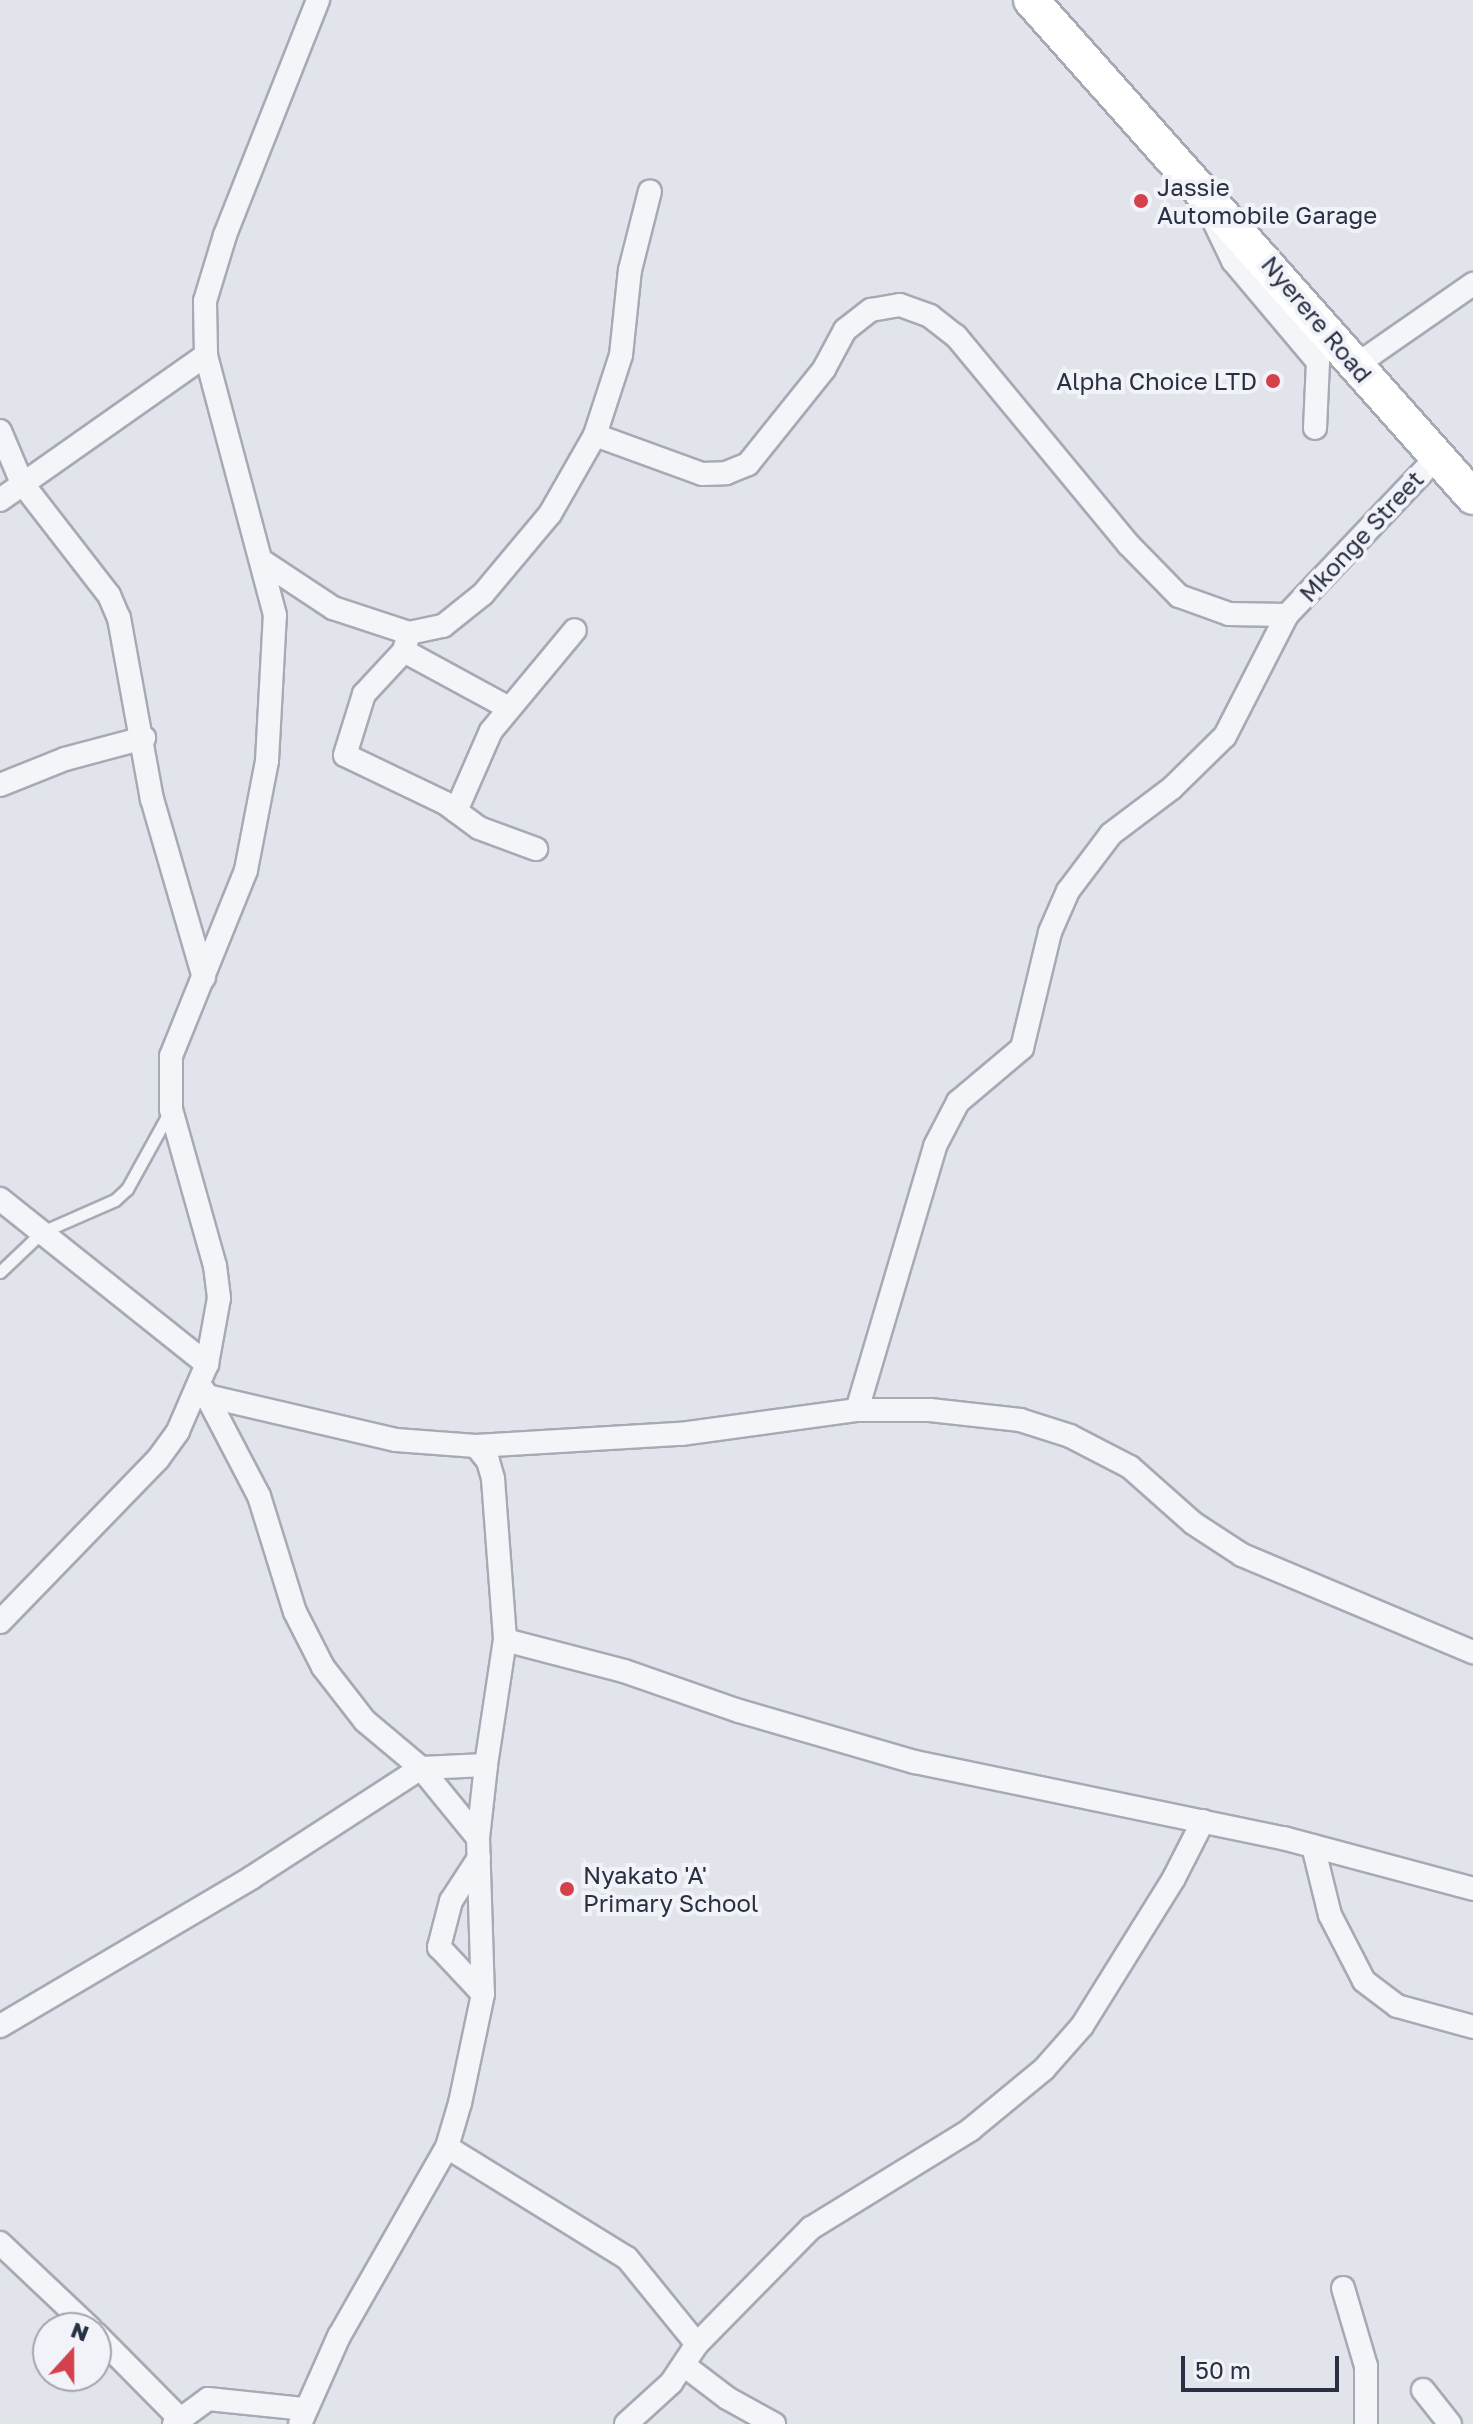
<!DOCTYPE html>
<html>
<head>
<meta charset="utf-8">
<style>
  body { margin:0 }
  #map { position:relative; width:1473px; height:2424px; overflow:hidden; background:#e1e4eb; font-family:"Golos Text",sans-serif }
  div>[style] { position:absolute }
  .roads { filter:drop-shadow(2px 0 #a6aab5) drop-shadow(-2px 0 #a6aab5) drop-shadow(0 2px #a6aab5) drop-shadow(0 -2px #a6aab5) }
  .service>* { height:11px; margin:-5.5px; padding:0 5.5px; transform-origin:5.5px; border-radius:5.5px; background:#f4f5f9 }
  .minor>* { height:22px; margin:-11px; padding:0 11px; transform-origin:11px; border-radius:11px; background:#f4f5f9 }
  .primary>* { height:34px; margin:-17px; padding:0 17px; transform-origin:17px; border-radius:17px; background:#fff }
  .dots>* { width:22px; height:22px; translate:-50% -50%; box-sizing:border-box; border:4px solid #f1f3f8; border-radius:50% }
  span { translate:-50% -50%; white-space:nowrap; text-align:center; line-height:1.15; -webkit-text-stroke:8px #f1f3f8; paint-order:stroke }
  .poi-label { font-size:24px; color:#283043 }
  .left { translate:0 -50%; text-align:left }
  .right { translate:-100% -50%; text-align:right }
  .street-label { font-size:24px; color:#283043 }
  .north { position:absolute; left:32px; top:2312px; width:80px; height:80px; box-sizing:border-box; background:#f1f3f8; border:2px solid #a1a5b0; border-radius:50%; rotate:21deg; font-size:22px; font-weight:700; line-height:32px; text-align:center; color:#283043 }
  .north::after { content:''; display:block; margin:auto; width:28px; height:36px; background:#d5404d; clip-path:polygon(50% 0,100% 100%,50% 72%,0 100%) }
  .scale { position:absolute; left:1181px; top:2356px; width:158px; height:36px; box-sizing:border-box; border:4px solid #283043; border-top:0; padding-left:10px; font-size:24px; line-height:28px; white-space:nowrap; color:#283043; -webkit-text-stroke:6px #f1f3f8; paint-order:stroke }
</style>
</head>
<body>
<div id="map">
  <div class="roads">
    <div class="service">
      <div style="left:0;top:1272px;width:58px;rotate:-43.6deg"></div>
      <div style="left:42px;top:1232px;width:80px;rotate:-23.7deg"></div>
      <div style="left:115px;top:1200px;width:16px;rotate:-43deg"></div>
      <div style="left:127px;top:1189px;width:89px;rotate:-61.1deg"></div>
    </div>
    <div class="minor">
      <div style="left:1208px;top:209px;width:58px;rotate:64.3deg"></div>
      <div style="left:1233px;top:261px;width:132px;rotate:49.9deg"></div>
      <div style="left:1318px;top:362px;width:66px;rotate:92.6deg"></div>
      <div style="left:1355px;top:366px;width:144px;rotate:-34.8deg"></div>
      <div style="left:0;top:431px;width:56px;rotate:67.1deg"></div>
      <div style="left:22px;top:483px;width:142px;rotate:52.2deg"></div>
      <div style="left:109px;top:595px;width:25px;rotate:67deg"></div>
      <div style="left:119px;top:618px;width:184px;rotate:79.7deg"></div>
      <div style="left:152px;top:799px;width:186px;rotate:73.8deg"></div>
      <div style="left:595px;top:435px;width:114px;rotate:20deg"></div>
      <div style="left:702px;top:474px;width:24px;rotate:-2deg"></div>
      <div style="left:726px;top:473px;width:24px;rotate:-22deg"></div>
      <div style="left:748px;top:464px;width:122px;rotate:-51.3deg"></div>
      <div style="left:824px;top:369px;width:44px;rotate:-61.7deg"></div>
      <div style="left:845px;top:330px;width:33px;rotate:-38deg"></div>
      <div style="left:871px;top:310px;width:29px;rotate:-10deg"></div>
      <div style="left:900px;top:305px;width:32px;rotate:20deg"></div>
      <div style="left:930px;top:316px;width:33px;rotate:38deg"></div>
      <div style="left:956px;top:336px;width:270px;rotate:50.4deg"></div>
      <div style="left:1128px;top:544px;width:73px;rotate:45.6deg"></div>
      <div style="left:1179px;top:596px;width:53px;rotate:19.8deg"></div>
      <div style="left:1229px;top:614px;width:58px;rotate:1deg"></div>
      <div style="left:0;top:500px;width:252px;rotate:-35.1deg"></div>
      <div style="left:265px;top:563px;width:82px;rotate:33.5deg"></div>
      <div style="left:333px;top:608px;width:80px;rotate:18.2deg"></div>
      <div style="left:409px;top:633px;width:35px;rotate:-12deg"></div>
      <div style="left:443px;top:626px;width:51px;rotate:-38.7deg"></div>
      <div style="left:483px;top:594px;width:104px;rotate:-50.1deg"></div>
      <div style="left:550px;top:514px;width:91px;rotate:-60.3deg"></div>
      <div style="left:595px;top:435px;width:84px;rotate:-72deg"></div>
      <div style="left:621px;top:355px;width:85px;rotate:-84deg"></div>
      <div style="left:630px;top:270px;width:81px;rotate:-75.8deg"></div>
      <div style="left:409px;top:633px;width:19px;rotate:106deg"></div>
      <div style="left:404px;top:651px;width:59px;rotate:132.9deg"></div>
      <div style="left:364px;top:694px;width:64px;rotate:107.3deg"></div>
      <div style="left:345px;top:755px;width:111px;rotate:25.6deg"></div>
      <div style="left:445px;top:803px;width:42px;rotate:36.3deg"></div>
      <div style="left:479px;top:828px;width:61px;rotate:20.2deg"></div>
      <div style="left:404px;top:651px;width:117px;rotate:28.5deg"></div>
      <div style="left:0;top:785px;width:70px;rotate:-21.8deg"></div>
      <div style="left:65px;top:759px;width:82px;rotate:-14.9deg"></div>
      <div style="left:456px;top:811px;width:87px;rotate:-66.4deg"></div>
      <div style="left:491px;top:731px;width:131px;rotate:-50.3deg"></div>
      <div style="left:0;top:1199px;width:265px;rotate:38.6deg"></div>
      <div style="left:204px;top:1391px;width:119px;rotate:62.4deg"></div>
      <div style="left:259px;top:1496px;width:121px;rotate:72.8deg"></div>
      <div style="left:295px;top:1612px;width:62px;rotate:63deg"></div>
      <div style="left:323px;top:1667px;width:68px;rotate:52.1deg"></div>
      <div style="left:365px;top:1721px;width:73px;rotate:40deg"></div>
      <div style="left:421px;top:1768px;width:90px;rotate:50.8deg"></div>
      <div style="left:478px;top:1838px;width:156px;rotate:88.2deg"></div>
      <div style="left:483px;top:1994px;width:111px;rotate:101.9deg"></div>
      <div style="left:460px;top:2103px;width:46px;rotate:106.5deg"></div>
      <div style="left:447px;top:2147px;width:218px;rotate:119.7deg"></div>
      <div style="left:339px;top:2336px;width:96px;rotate:113.9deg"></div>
      <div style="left:207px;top:1396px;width:194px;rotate:13.1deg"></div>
      <div style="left:396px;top:1440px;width:80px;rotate:4.3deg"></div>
      <div style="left:476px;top:1446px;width:19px;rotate:51deg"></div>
      <div style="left:488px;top:1461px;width:19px;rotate:74deg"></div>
      <div style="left:493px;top:1479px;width:161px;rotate:85.7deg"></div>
      <div style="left:505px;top:1640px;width:123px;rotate:14.6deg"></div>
      <div style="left:624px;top:1671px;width:122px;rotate:19.2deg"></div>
      <div style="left:739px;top:1711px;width:183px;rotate:16.2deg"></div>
      <div style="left:915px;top:1762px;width:376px;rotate:11.7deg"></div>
      <div style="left:1283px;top:1838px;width:197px;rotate:15deg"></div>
      <div style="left:857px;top:1410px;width:275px;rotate:-73.5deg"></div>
      <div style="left:935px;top:1146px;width:50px;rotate:-62.4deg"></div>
      <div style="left:958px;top:1102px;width:84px;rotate:-40.2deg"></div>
      <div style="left:1022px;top:1048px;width:119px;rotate:-76.4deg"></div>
      <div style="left:1050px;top:932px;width:45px;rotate:-66.3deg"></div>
      <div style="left:1068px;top:891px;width:71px;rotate:-53deg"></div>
      <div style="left:1111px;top:834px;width:76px;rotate:-37deg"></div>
      <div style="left:1172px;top:788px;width:74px;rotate:-44.5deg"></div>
      <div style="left:1225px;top:736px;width:136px;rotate:-62.9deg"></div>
      <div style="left:1287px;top:615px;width:216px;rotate:-46.5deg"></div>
      <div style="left:476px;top:1446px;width:205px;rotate:-3.4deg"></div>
      <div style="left:681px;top:1434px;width:178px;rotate:-7.8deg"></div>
      <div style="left:857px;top:1410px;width:73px"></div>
      <div style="left:930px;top:1410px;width:91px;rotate:6.3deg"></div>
      <div style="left:1020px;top:1420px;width:52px;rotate:17.7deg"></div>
      <div style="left:1070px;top:1436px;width:68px;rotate:27.3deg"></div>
      <div style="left:1130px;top:1467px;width:84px;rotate:41.6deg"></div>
      <div style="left:1193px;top:1523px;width:59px;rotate:33.1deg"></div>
      <div style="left:1242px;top:1555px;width:251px;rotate:22.8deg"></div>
      <div style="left:0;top:1622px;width:227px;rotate:-45.9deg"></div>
      <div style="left:158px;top:1459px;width:34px;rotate:-54deg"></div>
      <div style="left:178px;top:1431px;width:73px;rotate:-66.6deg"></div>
      <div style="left:207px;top:1364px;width:67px;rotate:-79.7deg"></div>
      <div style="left:219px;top:1298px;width:32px;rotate:-97deg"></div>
      <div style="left:215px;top:1266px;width:163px;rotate:-105.7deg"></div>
      <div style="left:171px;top:1109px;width:53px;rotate:-90deg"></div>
      <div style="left:171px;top:1056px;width:201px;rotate:-68deg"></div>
      <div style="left:246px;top:870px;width:111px;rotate:-79.1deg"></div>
      <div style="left:267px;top:761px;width:146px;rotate:-86.9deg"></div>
      <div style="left:275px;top:615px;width:269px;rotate:-104.9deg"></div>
      <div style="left:206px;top:355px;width:54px;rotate:-91.1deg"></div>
      <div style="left:205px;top:301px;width:69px;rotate:-73.1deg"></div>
      <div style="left:225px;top:235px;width:253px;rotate:-68.4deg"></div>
      <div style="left:478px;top:1838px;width:73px;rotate:-83.7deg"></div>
      <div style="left:1313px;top:1846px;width:71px;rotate:76.2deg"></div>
      <div style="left:1330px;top:1915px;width:74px;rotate:62.7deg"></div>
      <div style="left:1364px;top:1981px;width:41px;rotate:37.1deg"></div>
      <div style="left:1397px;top:2006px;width:79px;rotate:15.4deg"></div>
      <div style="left:479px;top:1858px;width:51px;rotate:123.1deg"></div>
      <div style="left:451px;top:1901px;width:48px;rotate:104.6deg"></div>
      <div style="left:439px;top:1947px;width:64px;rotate:46.9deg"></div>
      <div style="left:0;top:2026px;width:291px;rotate:-30.5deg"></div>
      <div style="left:251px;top:1878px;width:202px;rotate:-32.9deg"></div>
      <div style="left:421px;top:1768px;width:65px;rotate:-2.6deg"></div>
      <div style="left:486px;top:1765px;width:126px;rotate:-81.4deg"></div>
      <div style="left:447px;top:2147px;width:211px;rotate:31.7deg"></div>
      <div style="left:627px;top:2258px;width:111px;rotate:50.9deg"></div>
      <div style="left:0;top:2243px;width:124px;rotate:43.4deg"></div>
      <div style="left:1343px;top:2288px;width:81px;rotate:73.6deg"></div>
      <div style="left:1366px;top:2366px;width:58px;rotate:90deg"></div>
      <div style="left:96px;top:2334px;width:120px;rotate:45.3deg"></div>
      <div style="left:685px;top:2366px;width:53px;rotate:37.3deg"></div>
      <div style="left:727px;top:2398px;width:54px;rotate:29deg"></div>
      <div style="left:1423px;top:2390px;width:43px;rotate:51.5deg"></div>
      <div style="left:174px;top:2424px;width:42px;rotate:-36.3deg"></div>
      <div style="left:208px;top:2399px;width:98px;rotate:5.9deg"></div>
      <div style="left:626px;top:2424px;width:61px;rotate:-42.3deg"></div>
      <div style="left:671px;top:2383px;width:47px;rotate:-56.3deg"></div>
      <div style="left:697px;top:2344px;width:163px;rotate:-45.5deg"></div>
      <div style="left:811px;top:2228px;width:187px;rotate:-31.6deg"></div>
      <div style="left:970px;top:2130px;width:96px;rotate:-39.5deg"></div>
      <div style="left:1044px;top:2069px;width:57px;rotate:-48.5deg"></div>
      <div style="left:1082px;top:2026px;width:174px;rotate:-58.1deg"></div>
      <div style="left:1174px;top:1878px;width:64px;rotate:-63deg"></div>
    </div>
    <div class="primary">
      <div style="left:1031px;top:0;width:665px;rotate:48.35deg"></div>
    </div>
  </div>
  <div class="dots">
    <div style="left:1141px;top:201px;background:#d5404d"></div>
    <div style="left:1273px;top:381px;background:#d5404d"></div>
    <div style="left:567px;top:1889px;background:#d5404d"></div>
  </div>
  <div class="poi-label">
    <span class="left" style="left:1157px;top:201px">Jassie<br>Automobile Garage</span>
    <span class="right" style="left:1257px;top:381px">Alpha Choice LTD</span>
    <span class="left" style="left:583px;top:1889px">Nyakato 'A'<br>Primary School</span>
  </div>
  <div class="street-label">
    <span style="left:1317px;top:319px;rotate:50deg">Nyerere Road</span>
    <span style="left:1361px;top:536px;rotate:-47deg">Mkonge Street</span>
  </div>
  <div class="north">N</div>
  <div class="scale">50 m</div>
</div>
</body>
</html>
